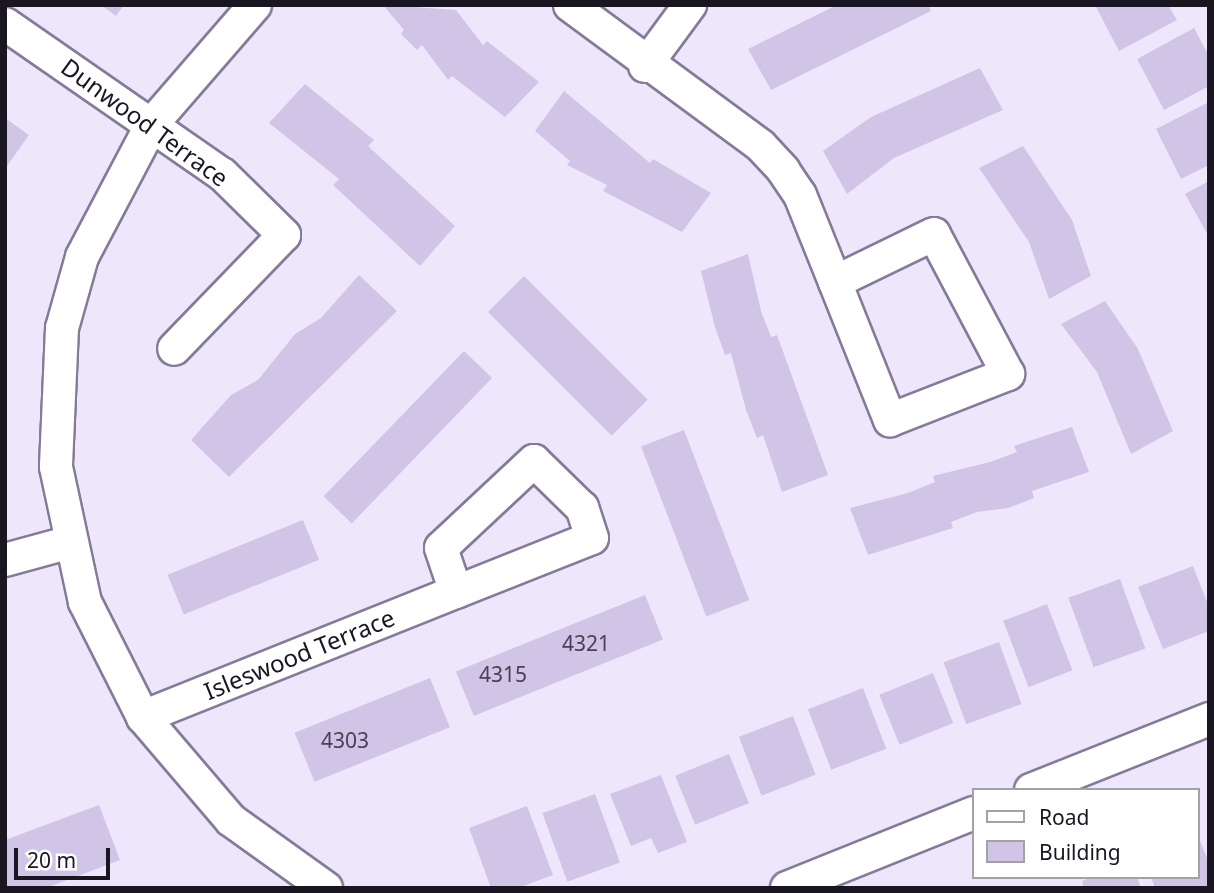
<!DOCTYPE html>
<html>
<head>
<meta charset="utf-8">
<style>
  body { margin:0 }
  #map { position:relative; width:1214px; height:893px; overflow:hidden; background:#eee7fc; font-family:"Noto Sans",sans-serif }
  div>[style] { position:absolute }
  .building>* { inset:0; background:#d0c5e6; transform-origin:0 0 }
  .roads { filter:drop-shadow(2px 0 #857b99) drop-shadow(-2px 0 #857b99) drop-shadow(0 2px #857b99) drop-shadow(0 -2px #857b99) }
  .street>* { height:32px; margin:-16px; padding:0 16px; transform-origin:16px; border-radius:16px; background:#fff }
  span { translate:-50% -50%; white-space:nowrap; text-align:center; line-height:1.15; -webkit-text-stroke:7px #fff; paint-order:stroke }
  .number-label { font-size:21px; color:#474152 }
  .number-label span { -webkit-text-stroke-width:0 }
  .street-label { font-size:24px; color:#191521 }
  .frame { position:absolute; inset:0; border:7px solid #191521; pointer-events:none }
  .legend { position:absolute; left:972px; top:788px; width:228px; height:91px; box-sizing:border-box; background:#fff; border:2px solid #a3a1a6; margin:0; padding:9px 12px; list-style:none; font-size:21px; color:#191521 }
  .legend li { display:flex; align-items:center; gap:14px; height:35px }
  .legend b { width:35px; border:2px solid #a3a1a6 }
  .scale { position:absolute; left:14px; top:848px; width:96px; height:32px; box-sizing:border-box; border:4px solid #191521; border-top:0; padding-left:9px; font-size:21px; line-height:24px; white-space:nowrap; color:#191521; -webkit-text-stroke:5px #fff; paint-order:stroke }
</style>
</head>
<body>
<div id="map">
  <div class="building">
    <div style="clip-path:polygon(101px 5px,124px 5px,116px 16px)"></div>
    <div style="clip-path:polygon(383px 5px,456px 10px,483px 45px,487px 41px,539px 82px,505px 117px,452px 76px,448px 80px,422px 45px,417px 50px,401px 34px,404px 30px)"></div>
    <div style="clip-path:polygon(837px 5px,928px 5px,931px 11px,771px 90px,748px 49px)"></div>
    <div style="clip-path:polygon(1095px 5px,1168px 5px,1177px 20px,1119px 51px)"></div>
    <div style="clip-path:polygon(1194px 28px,1209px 56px,1209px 86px,1164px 110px,1137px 59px)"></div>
    <div style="clip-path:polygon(980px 68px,1003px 110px,894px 158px,847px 194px,823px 151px,871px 117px)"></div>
    <div style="clip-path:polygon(305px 84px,374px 140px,368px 146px,455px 226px,420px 266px,333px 185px,339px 179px,269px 123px)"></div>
    <div style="clip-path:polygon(564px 91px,650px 163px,653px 159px,711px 193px,682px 232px,603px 191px,607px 185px,567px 165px,570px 161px,535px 131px)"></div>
    <div style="clip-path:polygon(1209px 102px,1209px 165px,1181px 179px,1156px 129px)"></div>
    <div style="clip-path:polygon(5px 118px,29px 135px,5px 169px)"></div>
    <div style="clip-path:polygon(1023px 146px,1072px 220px,1091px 276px,1049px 299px,1029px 242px,979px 168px)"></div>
    <div style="clip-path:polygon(1209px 181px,1209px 237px,1185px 194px)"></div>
    <div style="clip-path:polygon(748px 254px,761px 311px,771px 337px,777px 335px,828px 475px,782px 492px,763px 435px,757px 438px,746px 410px,731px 353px,725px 355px,715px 327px,701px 271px)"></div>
    <div style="clip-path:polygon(359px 275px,397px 311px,229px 477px,191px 440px,231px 395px,258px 380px,295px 334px,321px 318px)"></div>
    <div style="left:524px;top:276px;width:175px;height:51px;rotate:45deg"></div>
    <div style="clip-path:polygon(1105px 301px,1138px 349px,1173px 431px,1131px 454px,1097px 372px,1061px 324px)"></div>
    <div style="left:464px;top:351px;width:39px;height:202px;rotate:44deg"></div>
    <div style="clip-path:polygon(1072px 427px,1089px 472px,1032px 491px,1034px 498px,1008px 508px,977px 512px,951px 522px,953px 528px,868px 555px,850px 508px,908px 493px,935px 482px,933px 476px,990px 462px,1017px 452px,1014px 446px)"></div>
    <div style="left:684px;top:430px;width:182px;height:46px;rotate:69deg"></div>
    <div style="left:303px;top:520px;width:43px;height:146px;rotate:68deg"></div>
    <div style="clip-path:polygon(1193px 566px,1209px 607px,1209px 631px,1163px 649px,1138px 587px)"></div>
    <div style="left:1120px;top:579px;width:74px;height:55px;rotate:70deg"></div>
    <div style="left:645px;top:595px;width:48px;height:204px;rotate:68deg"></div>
    <div style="left:1047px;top:604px;width:71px;height:47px;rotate:69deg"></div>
    <div style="left:999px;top:642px;width:66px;height:59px;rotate:70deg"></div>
    <div style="left:933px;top:673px;width:54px;height:58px;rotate:68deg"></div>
    <div style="left:430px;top:678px;width:53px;height:146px;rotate:68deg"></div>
    <div style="left:863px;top:688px;width:65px;height:59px;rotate:69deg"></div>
    <div style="left:793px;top:716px;width:63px;height:58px;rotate:69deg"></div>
    <div style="left:729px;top:754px;width:53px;height:58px;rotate:68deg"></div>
    <div style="clip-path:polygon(661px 775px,687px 842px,658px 853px,651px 838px,631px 846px,610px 794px)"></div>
    <div style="left:595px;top:794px;width:73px;height:56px;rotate:70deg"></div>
    <div style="clip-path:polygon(99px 805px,120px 860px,46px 888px,5px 888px,5px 840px)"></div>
    <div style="clip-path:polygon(527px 806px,553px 875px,518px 888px,491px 888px,469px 828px)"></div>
    <div style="clip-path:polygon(1198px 836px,1209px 863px,1209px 888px,1155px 888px,1151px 877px,1198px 877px)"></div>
    <div style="clip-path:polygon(1093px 877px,1137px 877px,1141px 888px,1084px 888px,1082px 881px)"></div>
  </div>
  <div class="roads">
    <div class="street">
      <div style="left:255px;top:5px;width:157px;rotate:130.9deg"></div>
      <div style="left:152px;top:124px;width:150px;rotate:117.8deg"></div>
      <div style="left:82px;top:257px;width:74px;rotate:105.7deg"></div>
      <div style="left:62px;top:328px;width:139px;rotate:92.5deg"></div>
      <div style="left:56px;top:467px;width:138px;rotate:77.9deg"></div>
      <div style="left:85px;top:602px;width:129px;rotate:63.2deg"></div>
      <div style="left:143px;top:717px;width:135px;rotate:49.5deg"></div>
      <div style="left:231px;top:820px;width:117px;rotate:35.6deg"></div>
      <div style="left:570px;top:5px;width:237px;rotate:36.4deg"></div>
      <div style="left:761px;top:146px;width:33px;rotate:47deg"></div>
      <div style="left:783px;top:170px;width:30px;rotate:56deg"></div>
      <div style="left:800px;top:195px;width:94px;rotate:68.1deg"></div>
      <div style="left:835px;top:282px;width:149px;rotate:68.3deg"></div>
      <div style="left:890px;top:420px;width:127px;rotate:-21.3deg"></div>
      <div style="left:1008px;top:374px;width:158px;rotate:-117.9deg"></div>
      <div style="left:934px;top:234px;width:110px;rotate:154.1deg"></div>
      <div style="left:5px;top:24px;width:264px;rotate:34.7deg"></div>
      <div style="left:222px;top:174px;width:87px;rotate:44.5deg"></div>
      <div style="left:284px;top:235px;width:158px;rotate:134deg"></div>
      <div style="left:645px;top:66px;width:76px;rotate:-53.6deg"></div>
      <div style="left:5px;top:560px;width:64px;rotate:-15.3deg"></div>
      <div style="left:143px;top:717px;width:337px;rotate:-21.8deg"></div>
      <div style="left:456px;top:592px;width:146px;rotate:-21.7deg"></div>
      <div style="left:592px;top:538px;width:32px;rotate:-108deg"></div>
      <div style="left:582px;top:508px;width:67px;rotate:-135.6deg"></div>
      <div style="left:534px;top:461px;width:127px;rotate:136.9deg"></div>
      <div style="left:441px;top:548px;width:46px;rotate:71.2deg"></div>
      <div style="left:1031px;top:790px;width:192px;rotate:-21.7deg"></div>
      <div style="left:787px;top:888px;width:201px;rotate:-21.9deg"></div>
    </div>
  </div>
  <div class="number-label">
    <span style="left:586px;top:643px">4321</span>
    <span style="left:503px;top:674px">4315</span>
    <span style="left:345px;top:740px">4303</span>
  </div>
  <div class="street-label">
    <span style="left:145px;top:122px;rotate:36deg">Dunwood Terrace</span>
    <span style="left:299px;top:654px;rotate:-22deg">Isleswood Terrace</span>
  </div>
  <div class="frame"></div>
  <ul class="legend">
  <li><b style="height:9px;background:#fff"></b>Road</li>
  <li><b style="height:19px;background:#d0c5e6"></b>Building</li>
  </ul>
  <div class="scale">20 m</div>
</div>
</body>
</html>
